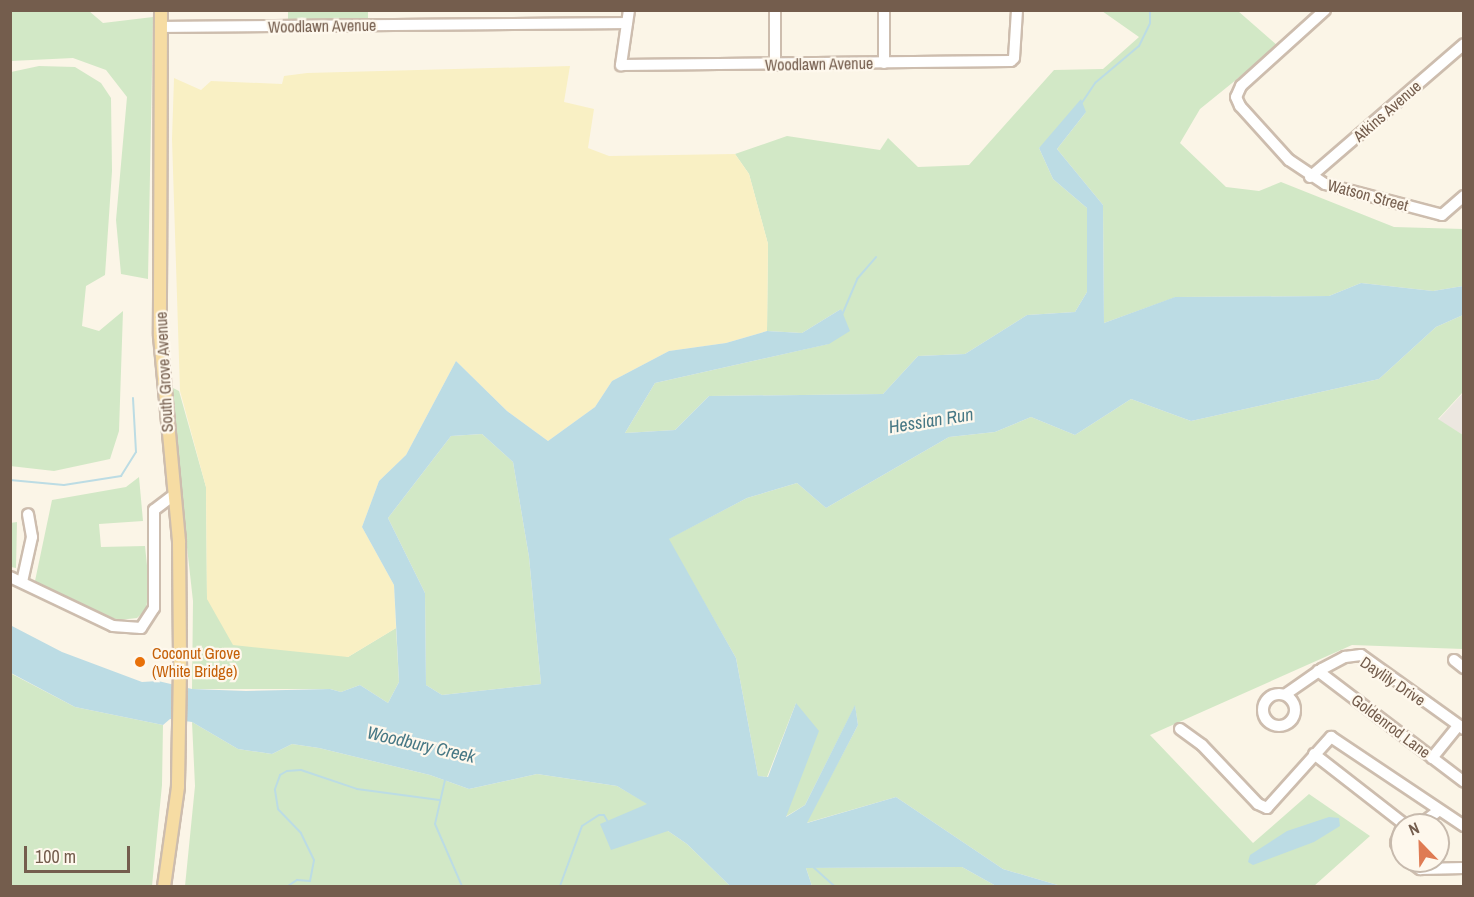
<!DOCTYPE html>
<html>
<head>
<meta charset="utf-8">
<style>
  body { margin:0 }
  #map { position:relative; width:1474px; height:897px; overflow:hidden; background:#fbf5e7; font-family:"Archivo Narrow",sans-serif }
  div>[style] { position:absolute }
  .industrial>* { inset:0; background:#ece7e0 }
  .green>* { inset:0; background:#d2e8c6; transform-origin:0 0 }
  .sand>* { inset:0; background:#f9f0c4 }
  .water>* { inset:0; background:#bcdce4 }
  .stream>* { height:2px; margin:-1px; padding:0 1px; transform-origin:1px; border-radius:1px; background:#bcdce4 }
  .roads { filter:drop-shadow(2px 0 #cdbdae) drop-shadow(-2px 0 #cdbdae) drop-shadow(0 2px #cdbdae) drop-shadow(0 -2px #cdbdae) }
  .minor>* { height:10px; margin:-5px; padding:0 5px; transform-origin:5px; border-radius:5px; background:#fff }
  .minor>.ring { margin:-5px; padding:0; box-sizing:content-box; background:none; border:10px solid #fff; border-radius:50% }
  .major>* { height:12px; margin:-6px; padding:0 6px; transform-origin:6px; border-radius:6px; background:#f6dca3 }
  .dots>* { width:16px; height:16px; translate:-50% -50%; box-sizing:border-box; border:3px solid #fef8ed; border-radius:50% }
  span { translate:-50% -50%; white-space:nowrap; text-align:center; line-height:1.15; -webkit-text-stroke:4.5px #fef8ed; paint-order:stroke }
  .street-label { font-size:16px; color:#745d4d }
  .food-label { font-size:16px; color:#c56008 }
  .left { translate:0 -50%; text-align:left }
  .water-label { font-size:18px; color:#477885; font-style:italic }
  .frame { position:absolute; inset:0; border:12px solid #745d4d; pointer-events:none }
  .north { position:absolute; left:1390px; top:813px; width:60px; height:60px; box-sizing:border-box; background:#fef8ed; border:2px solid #c7baad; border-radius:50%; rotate:337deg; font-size:16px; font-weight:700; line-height:24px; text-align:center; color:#745d4d }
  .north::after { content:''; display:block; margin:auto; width:21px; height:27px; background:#df7b53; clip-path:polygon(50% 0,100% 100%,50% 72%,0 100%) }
  .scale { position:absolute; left:24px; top:846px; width:106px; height:27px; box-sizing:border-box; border:3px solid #745d4d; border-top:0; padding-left:8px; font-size:18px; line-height:21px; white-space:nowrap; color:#745d4d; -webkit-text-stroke:4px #fef8ed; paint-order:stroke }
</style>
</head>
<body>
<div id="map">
  <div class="industrial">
    <div style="clip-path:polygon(1463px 393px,1463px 435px,1438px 420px)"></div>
  </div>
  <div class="green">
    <div style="clip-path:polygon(11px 10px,89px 11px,103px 23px,153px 17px,148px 279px,121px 274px,116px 220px,127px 97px,106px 70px,73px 58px,11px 61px)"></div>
    <div style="left:288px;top:11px;width:80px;height:11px"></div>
    <div style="clip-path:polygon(1102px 11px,1238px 11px,1278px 46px,1200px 109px,1180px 143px,1226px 187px,1259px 191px,1281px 182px,1394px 227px,1463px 229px,1463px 286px,1433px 291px,1361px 283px,1329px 296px,1176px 297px,1104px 323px,1103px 205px,1057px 149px,1086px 112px,1039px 148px,1053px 179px,1087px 208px,1087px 292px,1075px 312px,1027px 315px,965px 354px,918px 356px,883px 394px,709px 396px,675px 430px,625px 433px,655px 383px,828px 344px,841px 309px,802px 333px,767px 331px,768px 244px,749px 174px,735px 154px,787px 136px,880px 150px,888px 138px,918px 167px,969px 165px,1054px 70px,1103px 69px,1139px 37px)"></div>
    <div style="clip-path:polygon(39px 66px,75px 67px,101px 83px,111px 98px,112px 171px,105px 275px,86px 286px,82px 326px,99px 331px,123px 311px,119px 431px,110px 459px,54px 471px,10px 466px,11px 72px)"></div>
    <div style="clip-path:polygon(1463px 315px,1463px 392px,1438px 419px,1463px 435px,1463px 649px,1352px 645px,1150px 735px,1253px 843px,1309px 794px,1370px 836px,1314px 886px,1061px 886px,1003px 869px,896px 797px,806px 823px,858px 725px,855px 706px,805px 805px,785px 817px,796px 703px,767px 777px,758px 776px,736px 658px,668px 539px,747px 498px,797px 483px,826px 508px,949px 437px,995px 432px,1031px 417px,1075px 435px,1131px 399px,1191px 421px,1379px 379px,1436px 327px)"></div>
    <div style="clip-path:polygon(169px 386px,179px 391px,206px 487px,207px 599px,348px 657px,396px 628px,399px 682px,388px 703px,360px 685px,341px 692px,330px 689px,192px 689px,193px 601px)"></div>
    <div style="clip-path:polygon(482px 434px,513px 462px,529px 557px,541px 684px,442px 695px,426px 685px,425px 593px,388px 518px,451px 436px)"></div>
    <div style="clip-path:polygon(139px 477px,143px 521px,99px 524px,101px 547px,145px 546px,149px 585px,146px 610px,137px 618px,119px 620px,87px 610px,35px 581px,52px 500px,126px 487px)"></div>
    <div style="clip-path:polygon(17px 522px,16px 568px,11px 567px,10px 523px)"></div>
    <div style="clip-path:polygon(10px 673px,75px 707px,163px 725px,162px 785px,152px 886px,11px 886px)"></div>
    <div style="clip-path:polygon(192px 722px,238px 749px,272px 754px,292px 744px,319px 748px,430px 775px,469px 789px,537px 774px,617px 786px,648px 804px,668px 831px,687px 844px,730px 886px,185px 886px,195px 786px)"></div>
    <div style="clip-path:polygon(962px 867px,996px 886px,812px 886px,806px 868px)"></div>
  </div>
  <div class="sand">
    <div style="clip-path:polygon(570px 66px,564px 102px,594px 109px,588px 148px,609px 156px,735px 154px,749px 174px,768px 244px,767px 331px,726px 343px,669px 351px,612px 381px,595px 407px,548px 441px,507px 411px,456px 361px,406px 455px,379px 481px,362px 527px,394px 585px,396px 628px,348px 657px,233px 645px,207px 599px,206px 487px,180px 391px,172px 139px,174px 78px,201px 90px,211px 81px,282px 84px,284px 76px,307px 73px)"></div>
  </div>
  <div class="water">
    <div style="clip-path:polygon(evenodd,1081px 99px,1086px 112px,1057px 149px,1103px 205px,1104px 323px,1175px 297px,1329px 296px,1361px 283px,1433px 291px,1463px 286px,1463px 315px,1436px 327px,1379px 379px,1191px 421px,1131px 399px,1075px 435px,1031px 417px,995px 432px,949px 437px,826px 508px,797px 483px,747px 498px,669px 539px,736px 658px,758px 776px,768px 777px,796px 703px,819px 731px,786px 817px,805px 805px,855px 705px,858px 725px,807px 823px,896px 797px,1003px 869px,1061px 886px,996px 886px,962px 867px,806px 868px,812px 886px,730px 886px,687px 844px,668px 831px,611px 850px,600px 824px,647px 804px,617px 786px,537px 774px,469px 789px,430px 775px,319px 748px,292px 744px,272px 754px,238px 749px,192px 722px,170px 719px,163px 725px,75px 707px,11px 673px,10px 625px,62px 652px,142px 682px,158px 681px,192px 689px,246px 691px,330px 689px,341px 692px,360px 685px,388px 703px,399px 682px,394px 585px,362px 527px,379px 481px,406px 455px,456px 361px,507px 411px,548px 441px,595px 407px,612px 381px,669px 351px,726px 343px,767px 331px,802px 333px,841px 309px,850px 331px,829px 344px,655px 383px,625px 433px,675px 430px,709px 396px,883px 394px,918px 356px,965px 354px,1027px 315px,1075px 312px,1087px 292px,1087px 208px,1053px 179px,1039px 148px,1081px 99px,482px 434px,513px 462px,529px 557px,541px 684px,442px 695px,426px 685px,425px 593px,388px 518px,451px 436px,482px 434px)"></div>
    <div style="clip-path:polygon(1329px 817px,1339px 818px,1340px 826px,1314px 842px,1253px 865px,1248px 862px,1250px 855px,1287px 831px)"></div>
  </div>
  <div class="stream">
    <div style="left:1081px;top:104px;width:25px;rotate:-56deg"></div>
    <div style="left:1095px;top:83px;width:57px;rotate:-40.1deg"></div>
    <div style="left:1139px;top:46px;width:25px;rotate:-64deg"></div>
    <div style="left:1150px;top:23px;width:13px;rotate:-90deg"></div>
    <div style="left:842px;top:315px;width:39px;rotate:-67deg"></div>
    <div style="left:857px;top:279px;width:29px;rotate:-49deg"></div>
    <div style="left:10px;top:480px;width:54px;rotate:5.3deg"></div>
    <div style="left:64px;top:485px;width:58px;rotate:-9deg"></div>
    <div style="left:121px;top:476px;width:28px;rotate:-58deg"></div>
    <div style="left:136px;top:452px;width:54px;rotate:-93.2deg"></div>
    <div style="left:445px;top:780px;width:45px;rotate:102.8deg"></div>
    <div style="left:435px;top:824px;width:68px;rotate:66.5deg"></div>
    <div style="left:812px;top:866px;width:30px;rotate:42deg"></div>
    <div style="left:288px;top:886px;width:11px;rotate:-34deg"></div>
    <div style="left:297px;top:880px;width:13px;rotate:4deg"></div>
    <div style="left:310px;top:881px;width:21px;rotate:-79deg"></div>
    <div style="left:314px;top:860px;width:30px;rotate:-116deg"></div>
    <div style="left:301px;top:833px;width:33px;rotate:-134deg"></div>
    <div style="left:278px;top:809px;width:20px;rotate:-99deg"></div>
    <div style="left:275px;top:789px;width:15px;rotate:-70deg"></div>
    <div style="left:280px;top:775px;width:8px;rotate:-30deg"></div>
    <div style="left:287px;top:771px;width:14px;rotate:-4deg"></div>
    <div style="left:301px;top:770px;width:59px;rotate:18.7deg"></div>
    <div style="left:357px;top:789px;width:83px;rotate:7.6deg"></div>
    <div style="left:560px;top:886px;width:64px;rotate:-69.9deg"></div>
    <div style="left:582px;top:826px;width:20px;rotate:-33deg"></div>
    <div style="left:599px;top:815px;width:5px"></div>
    <div style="left:604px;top:815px;width:8px;rotate:60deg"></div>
  </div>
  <div class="roads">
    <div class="minor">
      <div style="left:629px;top:10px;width:56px;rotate:98.3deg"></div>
      <div style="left:621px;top:65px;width:390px;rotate:-0.6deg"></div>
      <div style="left:1011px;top:61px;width:4px;rotate:-45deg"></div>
      <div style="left:1014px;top:58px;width:48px;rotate:-86.4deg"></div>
      <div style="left:1325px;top:10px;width:113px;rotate:137.9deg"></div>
      <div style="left:1241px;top:86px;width:12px;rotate:114deg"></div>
      <div style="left:1236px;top:97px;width:10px;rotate:66deg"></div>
      <div style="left:1240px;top:106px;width:73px;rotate:47.8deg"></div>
      <div style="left:1289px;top:160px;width:43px;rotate:33.7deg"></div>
      <div style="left:1325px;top:184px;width:121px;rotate:14.8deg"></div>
      <div style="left:1442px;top:215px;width:29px;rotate:-41deg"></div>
      <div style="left:161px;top:27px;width:466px;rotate:-0.5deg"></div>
      <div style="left:884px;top:63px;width:53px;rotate:-90deg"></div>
      <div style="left:775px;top:65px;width:55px;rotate:-90deg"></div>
      <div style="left:1310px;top:177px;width:203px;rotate:-40.8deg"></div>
      <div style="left:10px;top:577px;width:114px;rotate:25.4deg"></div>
      <div style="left:113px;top:626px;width:28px;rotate:4deg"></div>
      <div style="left:141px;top:628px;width:24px;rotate:-57deg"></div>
      <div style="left:154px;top:608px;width:98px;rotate:-90deg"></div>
      <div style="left:154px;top:510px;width:26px;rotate:-37deg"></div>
      <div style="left:22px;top:582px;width:46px;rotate:-77.5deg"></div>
      <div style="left:32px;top:537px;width:23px;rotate:-100deg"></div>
      <div style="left:1454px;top:660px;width:13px;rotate:39deg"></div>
      <div style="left:1318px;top:671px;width:183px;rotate:37.2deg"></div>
      <div style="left:1286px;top:694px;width:44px;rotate:-34.8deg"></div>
      <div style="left:1322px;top:669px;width:26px;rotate:-28deg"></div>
      <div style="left:1345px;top:657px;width:16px;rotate:-7deg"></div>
      <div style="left:1361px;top:655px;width:127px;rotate:35.7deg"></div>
      <div class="ring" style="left:1263px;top:694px;width:22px;height:22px"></div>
      <div style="left:1180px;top:729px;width:27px;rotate:36deg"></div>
      <div style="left:1202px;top:745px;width:81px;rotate:46.5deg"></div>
      <div style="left:1258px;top:804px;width:10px;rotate:24deg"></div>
      <div style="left:1267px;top:808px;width:96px;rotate:-48deg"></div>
      <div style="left:1331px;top:737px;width:160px;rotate:33.8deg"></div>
      <div style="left:1314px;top:754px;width:114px;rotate:37.9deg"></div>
      <div style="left:1404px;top:824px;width:15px;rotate:4deg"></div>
      <div style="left:1432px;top:758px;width:41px;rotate:-50.9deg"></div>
      <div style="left:1420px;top:825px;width:24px;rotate:-38deg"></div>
      <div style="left:1402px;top:827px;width:17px;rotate:111deg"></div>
      <div style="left:1396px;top:843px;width:12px;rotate:59deg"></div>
      <div style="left:1409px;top:861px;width:14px;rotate:36deg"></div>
      <div style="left:1420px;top:869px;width:44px;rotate:-1.3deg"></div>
    </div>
    <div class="major">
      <div style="left:161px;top:10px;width:326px;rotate:90.2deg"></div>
      <div style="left:160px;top:336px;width:207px;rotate:84.7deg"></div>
      <div style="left:179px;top:542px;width:126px;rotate:89.5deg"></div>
      <div style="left:180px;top:668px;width:119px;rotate:91deg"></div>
      <div style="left:178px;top:787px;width:100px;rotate:98deg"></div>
    </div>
  </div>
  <div class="dots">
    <div style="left:140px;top:662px;background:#e8710a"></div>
  </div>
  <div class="street-label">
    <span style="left:322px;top:26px;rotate:-1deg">Woodlawn Avenue</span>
    <span style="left:819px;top:64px;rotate:-1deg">Woodlawn Avenue</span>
    <span style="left:1387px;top:111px;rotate:-41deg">Atkins Avenue</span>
    <span style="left:1368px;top:195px;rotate:15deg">Watson Street</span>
    <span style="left:164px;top:372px;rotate:-93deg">South Grove Avenue</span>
    <span style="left:1393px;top:681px;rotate:34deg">Daylily Drive</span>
    <span style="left:1391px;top:726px;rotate:37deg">Goldenrod Lane</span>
  </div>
  <div class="food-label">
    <span class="left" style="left:152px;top:662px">Coconut Grove<br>(White Bridge)</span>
  </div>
  <div class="water-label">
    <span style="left:931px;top:421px;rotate:-9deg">Hessian Run</span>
    <span style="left:421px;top:745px;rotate:13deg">Woodbury Creek</span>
  </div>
  <div class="frame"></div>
  <div class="north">N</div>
  <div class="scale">100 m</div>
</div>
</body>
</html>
